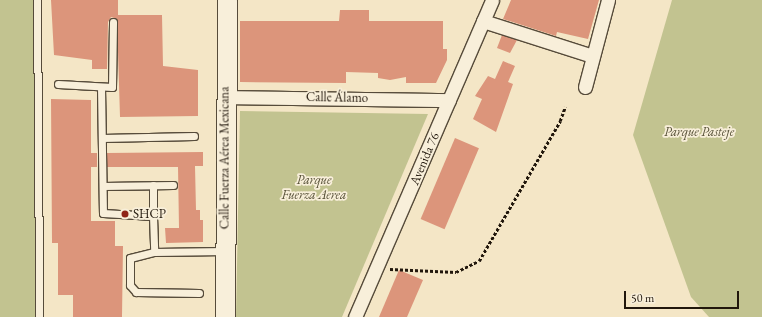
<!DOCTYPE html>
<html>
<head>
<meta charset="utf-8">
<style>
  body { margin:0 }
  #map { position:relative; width:762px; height:317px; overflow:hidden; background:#f4e6c6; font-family:"EB Garamond",serif }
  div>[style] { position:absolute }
  .green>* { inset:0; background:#c2c390; transform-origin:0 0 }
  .building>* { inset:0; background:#dc957b; transform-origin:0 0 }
  .path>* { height:2.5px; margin-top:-1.25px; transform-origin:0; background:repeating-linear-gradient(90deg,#21170c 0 3px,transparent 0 5px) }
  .roads { filter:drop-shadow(1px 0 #564b3a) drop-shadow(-1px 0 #564b3a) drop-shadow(0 1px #564b3a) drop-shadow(0 -1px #564b3a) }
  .lane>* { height:7px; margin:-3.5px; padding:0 3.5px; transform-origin:3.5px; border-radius:3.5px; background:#f8efda }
  .street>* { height:13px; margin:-6.5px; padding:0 6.5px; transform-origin:6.5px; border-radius:6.5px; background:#f8efda }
  .secondary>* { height:19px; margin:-9.5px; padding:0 9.5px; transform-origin:9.5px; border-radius:9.5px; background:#f8efda }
  .dots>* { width:11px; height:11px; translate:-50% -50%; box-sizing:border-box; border:2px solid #f8efda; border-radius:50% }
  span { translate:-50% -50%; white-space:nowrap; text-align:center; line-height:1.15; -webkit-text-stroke:3.5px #f8efda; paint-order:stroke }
  .street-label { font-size:13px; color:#21170c }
  .park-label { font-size:13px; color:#59533a; font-style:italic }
  .poi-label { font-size:13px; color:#21170c }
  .left { translate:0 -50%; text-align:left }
  .scale { position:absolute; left:624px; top:291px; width:115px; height:18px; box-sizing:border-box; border:2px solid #21170c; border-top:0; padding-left:5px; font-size:12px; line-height:14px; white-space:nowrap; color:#21170c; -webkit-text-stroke:3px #f8efda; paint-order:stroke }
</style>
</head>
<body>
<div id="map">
  <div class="green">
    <div style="left:0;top:0;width:42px;height:317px"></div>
    <div style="clip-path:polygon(672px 0,762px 0,762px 317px,709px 317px,691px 297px,633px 135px)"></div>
    <div style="clip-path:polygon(240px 111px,428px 114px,342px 317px,236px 317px)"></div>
  </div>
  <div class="building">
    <div style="clip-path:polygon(51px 0,118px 0,118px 15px,162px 15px,163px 66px,198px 70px,198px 116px,120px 117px,117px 19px,111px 17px,108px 22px,107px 69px,92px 69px,92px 60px,54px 55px)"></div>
    <div style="clip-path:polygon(511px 0,599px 0,588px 39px,557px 32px,556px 36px,503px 19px)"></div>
    <div style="clip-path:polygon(340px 10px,369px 10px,369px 21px,443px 21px,443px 49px,447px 49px,447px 60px,436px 83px,406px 83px,406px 77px,390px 80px,378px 78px,378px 73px,346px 72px,346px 83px,240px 82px,240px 21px,339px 21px)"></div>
    <div style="clip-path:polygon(502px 35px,517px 40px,510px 53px,497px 48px)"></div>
    <div style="clip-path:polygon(503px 61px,515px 66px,508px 82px,513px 84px,496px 132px,473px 119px,482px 99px,475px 96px,488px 76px,495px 79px)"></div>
    <div style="clip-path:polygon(51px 99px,91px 100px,91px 153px,97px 153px,97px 167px,91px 167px,91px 221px,115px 221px,115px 246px,123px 246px,122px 317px,73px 317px,73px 295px,58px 295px,58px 243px,52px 243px)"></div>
    <div style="left:455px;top:138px;width:26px;height:88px;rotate:23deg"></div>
    <div style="clip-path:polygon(203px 152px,203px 166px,195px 166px,196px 210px,200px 210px,200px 220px,203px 220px,203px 242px,166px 243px,165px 228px,179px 228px,178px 167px,107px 167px,107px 153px)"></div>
    <div style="clip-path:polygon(399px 270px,423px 280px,407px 317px,379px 317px)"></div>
  </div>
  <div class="path">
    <div style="left:390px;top:269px;width:66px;rotate:2.6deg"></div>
    <div style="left:456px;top:272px;width:25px;rotate:-26deg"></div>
    <div style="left:479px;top:261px;width:162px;rotate:-59.9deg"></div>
    <div style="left:560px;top:121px;width:15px;rotate:-70deg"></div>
  </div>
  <div class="roads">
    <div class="lane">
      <div style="left:37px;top:0;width:317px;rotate:89.6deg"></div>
      <div style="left:58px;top:84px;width:54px;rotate:3.2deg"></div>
      <div style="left:112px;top:87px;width:65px;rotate:-89.1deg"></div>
      <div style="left:101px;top:87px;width:126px;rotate:89.1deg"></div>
      <div style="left:103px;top:213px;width:50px;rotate:3.4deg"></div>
      <div style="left:153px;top:216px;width:31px;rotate:-90deg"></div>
      <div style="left:102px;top:138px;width:92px;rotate:-1.2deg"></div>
      <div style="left:103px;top:186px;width:70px;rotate:-0.8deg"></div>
      <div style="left:153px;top:216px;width:36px;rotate:88deg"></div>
      <div style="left:199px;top:293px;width:63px;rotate:-179.1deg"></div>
      <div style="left:136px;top:292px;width:9px;rotate:-131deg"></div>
      <div style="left:130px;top:285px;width:27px;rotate:-90deg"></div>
      <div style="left:130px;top:258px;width:25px;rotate:-14deg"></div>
      <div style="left:154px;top:252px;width:71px;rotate:-0.8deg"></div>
    </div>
    <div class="street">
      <div style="left:483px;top:21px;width:115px;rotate:17.7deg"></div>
      <div style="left:585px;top:87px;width:90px;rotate:-75.2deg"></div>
      <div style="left:226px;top:97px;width:223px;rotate:0.8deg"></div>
      <div style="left:355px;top:317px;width:345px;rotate:-66.6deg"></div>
    </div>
    <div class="secondary">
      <div style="left:225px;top:317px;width:317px;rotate:-89.6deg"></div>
    </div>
  </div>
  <div class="dots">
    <div style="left:125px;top:214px;background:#8f2418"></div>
  </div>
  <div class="street-label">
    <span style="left:337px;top:98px;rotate:1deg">Calle Álamo</span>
    <span style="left:225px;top:158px;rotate:-90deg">Calle Fuerza Aérea Mexicana</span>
    <span style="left:425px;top:159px;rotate:-67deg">Avenida 76</span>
  </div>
  <div class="park-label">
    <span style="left:699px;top:132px">Parque Pasteje</span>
    <span style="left:314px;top:188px">Parque<br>Fuerza Aerea</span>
  </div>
  <div class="poi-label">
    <span class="left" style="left:133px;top:214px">SHCP</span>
  </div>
  <div class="scale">50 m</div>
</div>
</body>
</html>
